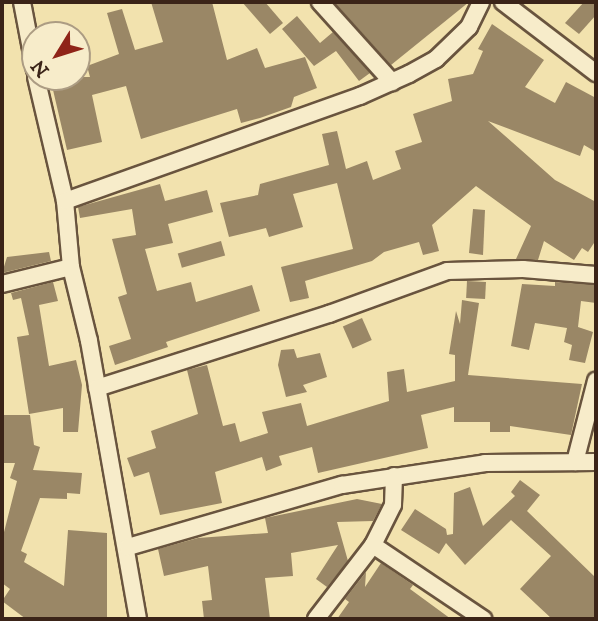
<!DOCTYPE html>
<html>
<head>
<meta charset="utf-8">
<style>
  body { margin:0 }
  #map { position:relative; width:598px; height:621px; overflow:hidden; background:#f2e2ae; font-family:"IM FELL DW Pica",serif }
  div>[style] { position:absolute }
  .building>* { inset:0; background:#9a8766; transform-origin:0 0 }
  .roads { filter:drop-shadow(2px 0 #69543e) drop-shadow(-2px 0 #69543e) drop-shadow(0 2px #69543e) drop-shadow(0 -2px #69543e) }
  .minor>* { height:16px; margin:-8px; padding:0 8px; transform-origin:8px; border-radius:8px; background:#f7ecca }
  span { translate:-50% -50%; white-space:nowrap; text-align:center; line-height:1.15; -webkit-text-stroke:7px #f7ecca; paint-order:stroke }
  .frame { position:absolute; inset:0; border:4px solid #3b2418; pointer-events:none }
  .north { position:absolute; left:21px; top:21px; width:70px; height:70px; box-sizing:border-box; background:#f7ecca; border:2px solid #ac9c83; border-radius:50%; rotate:232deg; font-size:19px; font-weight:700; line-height:28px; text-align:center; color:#3b2418 }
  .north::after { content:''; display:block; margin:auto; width:24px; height:32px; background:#8f2418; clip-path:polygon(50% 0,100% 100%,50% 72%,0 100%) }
</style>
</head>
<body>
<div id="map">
  <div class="building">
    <div style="clip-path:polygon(151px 2px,212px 2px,227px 60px,257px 48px,265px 68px,305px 57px,317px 88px,294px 97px,291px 107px,260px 118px,241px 123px,237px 109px,141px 139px,126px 86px,92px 95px,102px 142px,67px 150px,50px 77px,90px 77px,87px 66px,119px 54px,107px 13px,122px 9px,135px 50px,163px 42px)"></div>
    <div style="clip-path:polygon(242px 2px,265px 2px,283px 23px,270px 34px)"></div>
    <div style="clip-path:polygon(334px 2px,469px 2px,391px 65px)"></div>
    <div style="clip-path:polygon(584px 2px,596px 2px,596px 15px,579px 34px,565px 23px)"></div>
    <div style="clip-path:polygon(297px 16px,320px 43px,333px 32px,370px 73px,359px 81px,336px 51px,314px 66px,282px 29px)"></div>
    <div style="clip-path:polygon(492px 24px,544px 60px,525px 87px,555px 103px,566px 82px,596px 98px,596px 152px,584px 145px,580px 156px,488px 121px,555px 180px,596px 202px,596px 240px,588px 252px,582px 248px,574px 260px,544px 241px,538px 260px,516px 259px,531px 226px,476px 186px,432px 225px,439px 251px,423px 255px,419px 242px,384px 252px,372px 261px,305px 281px,309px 298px,290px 302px,281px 267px,353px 249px,337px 183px,293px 194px,303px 227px,269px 237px,266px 228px,229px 237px,220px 203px,258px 195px,260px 184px,329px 165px,322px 134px,337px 131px,346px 169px,367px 161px,373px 180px,401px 169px,395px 151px,422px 142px,413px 114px,452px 101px,448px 79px,473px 74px,483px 51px,478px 49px)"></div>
    <div style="clip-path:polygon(160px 184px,165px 201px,207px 190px,213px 212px,168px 224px,173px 243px,145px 249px,157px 291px,191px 282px,196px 302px,252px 285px,260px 311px,166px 342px,168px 347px,115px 365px,109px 346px,131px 339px,118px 297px,127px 294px,112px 239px,136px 235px,132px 209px,80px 218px,78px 207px)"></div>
    <div style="clip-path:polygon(473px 209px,485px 210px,483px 255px,469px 253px)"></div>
    <div style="left:221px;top:241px;width:15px;height:45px;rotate:74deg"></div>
    <div style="clip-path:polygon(49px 252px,51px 261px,2px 273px,7px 257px)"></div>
    <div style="left:467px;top:281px;width:19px;height:17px;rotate:3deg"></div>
    <div style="clip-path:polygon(53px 282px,58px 301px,39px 305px,49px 366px,76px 360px,82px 385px,78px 432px,63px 432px,63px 408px,29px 414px,17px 337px,29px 335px,21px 298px,13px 300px,11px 293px)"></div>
    <div style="clip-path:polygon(555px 282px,596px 285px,596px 303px,581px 301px,578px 327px,593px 332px,585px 363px,569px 360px,572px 345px,564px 342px,567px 328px,535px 323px,529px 350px,511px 346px,522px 284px,555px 286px)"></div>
    <div style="clip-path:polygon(462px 300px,479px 303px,468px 375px,582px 384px,571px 435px,510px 426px,510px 432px,490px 432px,490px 422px,454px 422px,454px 407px,421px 415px,428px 448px,318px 473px,312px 447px,279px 456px,282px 465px,266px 471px,262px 457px,215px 472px,222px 503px,160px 515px,149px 472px,134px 477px,127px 458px,156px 448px,151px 431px,198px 414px,187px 370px,207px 365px,223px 426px,235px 423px,240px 442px,268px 433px,262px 412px,301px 403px,307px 426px,389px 401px,387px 372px,404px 369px,407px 392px,455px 381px,455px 355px,449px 354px,456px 311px,460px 324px)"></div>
    <div style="left:362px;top:318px;width:24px;height:21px;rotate:66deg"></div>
    <div style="clip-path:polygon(294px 349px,297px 358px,320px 353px,327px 377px,303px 385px,307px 392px,286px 397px,278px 365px,281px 350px)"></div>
    <div style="clip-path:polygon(2px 415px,30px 415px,34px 445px,40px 447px,33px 470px,82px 473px,80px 494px,67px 493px,67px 499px,40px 498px,21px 551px,27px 554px,24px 562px,64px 586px,68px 530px,107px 533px,107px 619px,26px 619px,2px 601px,10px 589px,2px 583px,2px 540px,17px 481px,10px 478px,15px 463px,2px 463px)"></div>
    <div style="clip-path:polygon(520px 480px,540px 495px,527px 511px,596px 578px,596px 619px,552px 619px,520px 589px,551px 556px,511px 520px,465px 565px,446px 543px,439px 554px,401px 530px,415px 509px,446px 529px,447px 535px,453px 534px,454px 493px,470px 487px,483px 526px,515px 496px,511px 492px)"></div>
    <div style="clip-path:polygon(357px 499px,382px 504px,373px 521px,337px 522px,348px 561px,327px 587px,316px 579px,338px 545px,291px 553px,293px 576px,265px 578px,270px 619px,204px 619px,202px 601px,212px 600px,208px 566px,164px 576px,158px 549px,198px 538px,268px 533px,265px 518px)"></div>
    <div style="clip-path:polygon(381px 563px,413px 585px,410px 589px,451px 619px,337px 619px,349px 602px,345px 599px,366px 572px,365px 587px)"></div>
  </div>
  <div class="roads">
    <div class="minor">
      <div style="left:22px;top:2px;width:69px;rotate:79.2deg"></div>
      <div style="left:320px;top:2px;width:108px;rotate:48deg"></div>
      <div style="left:503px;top:2px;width:117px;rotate:37.4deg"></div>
      <div style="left:36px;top:77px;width:127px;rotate:76.8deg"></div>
      <div style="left:65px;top:201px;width:66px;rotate:84.8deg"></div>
      <div style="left:71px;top:267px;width:76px;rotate:76.3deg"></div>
      <div style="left:89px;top:341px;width:282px;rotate:80deg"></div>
      <div style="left:65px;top:201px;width:313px;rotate:-19.6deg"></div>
      <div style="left:360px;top:96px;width:54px;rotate:-24.2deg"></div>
      <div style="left:409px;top:74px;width:31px;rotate:-29deg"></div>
      <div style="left:436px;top:59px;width:46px;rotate:-44.1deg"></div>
      <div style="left:469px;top:27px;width:28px;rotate:-64deg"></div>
      <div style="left:2px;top:284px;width:71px;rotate:-13.8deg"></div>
      <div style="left:97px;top:388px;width:244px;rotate:-17.7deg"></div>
      <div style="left:329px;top:314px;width:126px;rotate:-20deg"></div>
      <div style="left:447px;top:271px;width:76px;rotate:-1.5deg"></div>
      <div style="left:523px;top:269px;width:73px;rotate:4.7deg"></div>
      <div style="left:575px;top:462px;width:84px;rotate:-75.5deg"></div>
      <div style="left:373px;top:545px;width:133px;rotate:33.9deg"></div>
      <div style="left:128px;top:547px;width:223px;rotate:-16.2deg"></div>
      <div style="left:342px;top:485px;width:145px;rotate:-8.7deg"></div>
      <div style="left:485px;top:463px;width:111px;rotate:-0.5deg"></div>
      <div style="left:316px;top:619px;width:93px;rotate:-52.4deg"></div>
      <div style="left:373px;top:545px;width:45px;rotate:-63.4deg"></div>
      <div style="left:393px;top:505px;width:29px;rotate:-88deg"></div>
    </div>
  </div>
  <div class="frame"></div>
  <div class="north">N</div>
</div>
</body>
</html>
